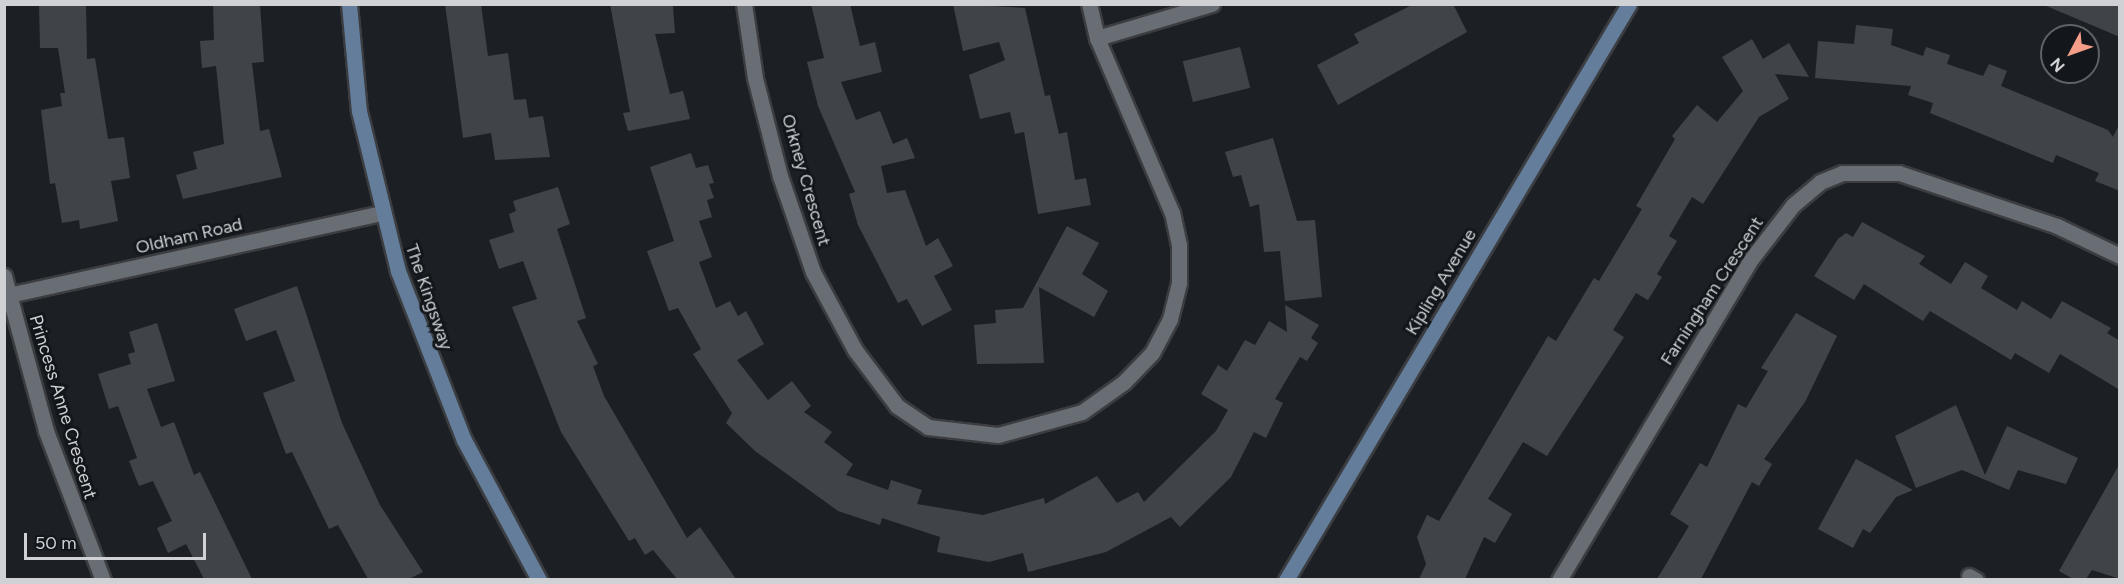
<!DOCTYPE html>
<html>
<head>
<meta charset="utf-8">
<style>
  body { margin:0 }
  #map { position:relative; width:2124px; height:584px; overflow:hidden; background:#1c2024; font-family:Figtree,sans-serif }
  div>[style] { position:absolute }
  .building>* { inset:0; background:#404449; transform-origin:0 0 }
  .roads { filter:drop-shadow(2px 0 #3b3d41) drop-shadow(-2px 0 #3b3d41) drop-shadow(0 2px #3b3d41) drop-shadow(0 -2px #3b3d41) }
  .street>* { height:15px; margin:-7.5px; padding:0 7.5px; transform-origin:7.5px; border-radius:7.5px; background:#696e74 }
  .secondary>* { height:15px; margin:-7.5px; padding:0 7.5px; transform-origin:7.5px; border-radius:7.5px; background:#637d9a }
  span { translate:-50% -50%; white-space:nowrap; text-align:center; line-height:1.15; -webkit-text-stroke:6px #13171b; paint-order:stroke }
  .street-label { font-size:18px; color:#cfd1d5 }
  .frame { position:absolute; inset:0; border:6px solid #cfd1d5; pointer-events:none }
  .north { position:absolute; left:2040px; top:24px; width:60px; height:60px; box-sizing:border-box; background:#13171b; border:2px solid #5e6165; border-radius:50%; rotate:229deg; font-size:16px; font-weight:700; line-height:24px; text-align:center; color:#cfd1d5 }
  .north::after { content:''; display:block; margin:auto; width:21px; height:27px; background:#f49e89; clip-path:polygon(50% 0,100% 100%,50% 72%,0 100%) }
  .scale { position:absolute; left:24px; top:533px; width:182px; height:27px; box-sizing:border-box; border:3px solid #cfd1d5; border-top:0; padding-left:8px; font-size:18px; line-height:21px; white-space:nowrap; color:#cfd1d5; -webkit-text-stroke:4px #13171b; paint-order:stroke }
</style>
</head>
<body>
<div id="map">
  <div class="building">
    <div style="clip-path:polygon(39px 4px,86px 4px,87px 59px,95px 58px,108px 139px,124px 137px,130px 178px,111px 181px,118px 221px,80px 229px,79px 220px,62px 223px,55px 183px,50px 184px,41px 110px,62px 106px,60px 93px,65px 93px,58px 48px,40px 48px)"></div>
    <div style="clip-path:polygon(213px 4px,260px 4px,264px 62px,252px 63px,260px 131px,269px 129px,282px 177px,183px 199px,176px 175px,197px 169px,193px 152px,224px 144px,216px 66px,202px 68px,200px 41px,214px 40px)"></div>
    <div style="clip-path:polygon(445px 4px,481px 4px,488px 56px,508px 53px,514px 100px,526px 99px,529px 118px,543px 116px,550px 157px,495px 160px,491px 133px,463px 138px)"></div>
    <div style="clip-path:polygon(610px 4px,673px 6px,675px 33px,655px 34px,670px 94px,683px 91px,690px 119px,628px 131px,623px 113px,630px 112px)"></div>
    <div style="clip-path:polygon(811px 4px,850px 4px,860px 46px,875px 42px,882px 72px,841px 82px,856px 120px,880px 111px,893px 144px,907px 138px,915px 158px,881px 166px,887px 193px,905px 190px,926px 246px,938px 238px,953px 266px,934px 276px,952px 310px,922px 326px,907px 299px,898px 303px,858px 225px,849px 194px,855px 192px,818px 106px,807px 62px,824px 58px)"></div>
    <div style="clip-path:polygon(953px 4px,1025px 8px,1045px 96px,1050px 95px,1059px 134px,1067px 132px,1075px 180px,1086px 178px,1091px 205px,1038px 214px,1024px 132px,1015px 134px,1010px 112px,980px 119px,969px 75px,1005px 60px,999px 42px,963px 51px)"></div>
    <div style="clip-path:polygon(1414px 4px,1453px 4px,1467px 32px,1338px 105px,1317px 65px,1359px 43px,1354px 34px)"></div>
    <div style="clip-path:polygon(2120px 4px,2120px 37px,2044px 5px,2044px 4px)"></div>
    <div style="clip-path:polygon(1856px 25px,1893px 29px,1891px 45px,1923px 56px,1926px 47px,1950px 55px,1947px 64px,1983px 76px,1989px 64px,2007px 71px,2001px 86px,2108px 130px,2113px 137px,2120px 123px,2120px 191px,2095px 181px,2099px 173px,2056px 155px,2053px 163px,1930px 113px,1933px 103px,1908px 95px,1911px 86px,1815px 78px,1818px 41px,1854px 44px)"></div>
    <div style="clip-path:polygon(1752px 39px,1763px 59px,1789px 43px,1809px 77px,1775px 74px,1789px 99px,1759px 117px,1703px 204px,1692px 197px,1669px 236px,1677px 241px,1657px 274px,1662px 277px,1648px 300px,1636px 293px,1613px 330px,1624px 337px,1547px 456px,1523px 442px,1488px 499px,1512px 514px,1495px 543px,1484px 537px,1465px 579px,1419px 579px,1426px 564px,1417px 537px,1427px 515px,1439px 521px,1548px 336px,1556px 341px,1594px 278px,1599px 281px,1642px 209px,1636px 206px,1675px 139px,1672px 136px,1697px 105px,1717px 122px,1743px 91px,1722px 57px)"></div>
    <div style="left:1240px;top:47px;width:42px;height:59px;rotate:76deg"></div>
    <div style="clip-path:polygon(1273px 138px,1297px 221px,1315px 220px,1322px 297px,1285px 301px,1280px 251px,1264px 252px,1259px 204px,1250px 207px,1241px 175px,1233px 177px,1225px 152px)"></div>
    <div style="clip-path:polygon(691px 153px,696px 168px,708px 165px,714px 183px,709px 184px,714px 198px,707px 200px,712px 217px,699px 221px,712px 257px,699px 262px,716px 308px,730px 301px,738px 316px,746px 311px,764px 344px,737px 360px,768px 400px,792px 381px,811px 406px,804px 412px,832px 432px,824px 442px,853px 464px,846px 475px,888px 490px,891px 480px,922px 490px,917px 504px,983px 515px,1044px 498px,1045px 504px,1097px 476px,1117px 503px,1138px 492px,1144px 502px,1216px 431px,1228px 410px,1201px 394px,1218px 365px,1227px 371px,1245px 340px,1255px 345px,1269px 321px,1287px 332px,1285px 305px,1319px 325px,1311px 338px,1318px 343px,1307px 361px,1300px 357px,1275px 399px,1283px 403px,1266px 438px,1254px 432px,1231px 477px,1180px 527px,1171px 517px,1106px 552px,1028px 572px,1023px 553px,989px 562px,937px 552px,940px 537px,882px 518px,880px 525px,838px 511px,755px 451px,726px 423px,732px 413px,693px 354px,701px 349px,678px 308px,669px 311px,647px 251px,674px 241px,650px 167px)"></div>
    <div style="clip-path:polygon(558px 187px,570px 224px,557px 229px,586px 318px,577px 321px,598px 364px,593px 366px,604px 396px,687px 538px,700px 527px,736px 579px,677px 579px,653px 550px,645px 555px,635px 538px,629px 541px,561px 432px,512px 307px,537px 299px,523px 261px,499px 269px,489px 240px,514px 232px,509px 214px,516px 211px,513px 201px)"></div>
    <div style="clip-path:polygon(1862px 222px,1925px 256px,1919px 264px,1951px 284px,1965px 262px,1988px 276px,1981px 288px,2017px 310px,2022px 301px,2051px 319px,2062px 301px,2111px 328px,2107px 333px,2120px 341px,2120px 390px,2060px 354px,2049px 373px,2015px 353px,2011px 360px,1930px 311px,1923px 321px,1864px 284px,1854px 300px,1814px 276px,1838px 239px,1846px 233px,1853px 237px)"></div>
    <div style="clip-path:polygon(1067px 226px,1099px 243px,1082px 274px,1108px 291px,1094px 317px,1039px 287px,1044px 363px,977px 364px,974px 325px,996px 323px,995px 310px,1023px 308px)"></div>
    <div style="clip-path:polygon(297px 286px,342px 423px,380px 505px,423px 572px,409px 579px,368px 579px,338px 525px,329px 529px,292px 452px,286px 454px,263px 393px,295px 381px,276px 330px,246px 341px,234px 309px)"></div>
    <div style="clip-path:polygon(1796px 313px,1837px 336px,1805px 402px,1764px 459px,1772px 464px,1759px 486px,1752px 482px,1701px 579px,1657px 579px,1689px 526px,1670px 514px,1700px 463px,1707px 467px,1738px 404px,1746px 408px,1768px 371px,1761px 368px)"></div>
    <div style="clip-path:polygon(157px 323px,175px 381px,147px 389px,161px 427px,174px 422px,194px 475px,200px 472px,252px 579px,204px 579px,186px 544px,168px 553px,157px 528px,172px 521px,153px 481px,139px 486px,129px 461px,137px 458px,118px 406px,109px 409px,98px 374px,131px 364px,128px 354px,135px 352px,129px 332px)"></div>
    <div style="clip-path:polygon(1956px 405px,1985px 475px,2007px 426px,2078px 458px,2066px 484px,2018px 470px,2009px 490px,1962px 470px,1916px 488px,1895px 436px)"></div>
    <div style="clip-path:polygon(1856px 459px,1913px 490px,1896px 497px,1870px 533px,1863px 529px,1853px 548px,1818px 529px)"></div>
    <div style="clip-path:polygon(2120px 463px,2120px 579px,2092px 570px,2086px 579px,2073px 579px,2059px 571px)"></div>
  </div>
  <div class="roads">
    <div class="street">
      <div style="left:744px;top:4px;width:75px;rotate:81.5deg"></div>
      <div style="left:755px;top:78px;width:101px;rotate:75.7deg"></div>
      <div style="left:780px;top:176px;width:102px;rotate:71deg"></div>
      <div style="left:813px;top:272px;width:89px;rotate:61.7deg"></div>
      <div style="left:855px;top:350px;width:70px;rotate:53.1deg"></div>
      <div style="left:897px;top:406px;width:37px;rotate:34deg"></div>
      <div style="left:928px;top:427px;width:70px;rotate:6.5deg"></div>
      <div style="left:998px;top:435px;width:87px;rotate:-15.3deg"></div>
      <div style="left:1082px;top:412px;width:52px;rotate:-35.5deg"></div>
      <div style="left:1124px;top:382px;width:40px;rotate:-46deg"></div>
      <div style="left:1152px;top:353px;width:38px;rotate:-62deg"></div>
      <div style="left:1170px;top:319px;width:37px;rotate:-76deg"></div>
      <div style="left:1179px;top:283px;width:38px;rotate:-90deg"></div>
      <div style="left:1179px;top:245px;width:33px;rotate:-102deg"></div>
      <div style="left:1172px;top:213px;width:190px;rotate:-113.2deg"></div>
      <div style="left:1097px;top:38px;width:35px;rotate:-103deg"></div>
      <div style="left:1097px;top:38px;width:120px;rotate:-16.5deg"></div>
      <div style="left:4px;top:276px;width:161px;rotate:74.8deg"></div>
      <div style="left:46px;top:431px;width:160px;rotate:69.1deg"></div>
      <div style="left:4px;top:296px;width:387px;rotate:-12.4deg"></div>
      <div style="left:1969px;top:576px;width:8px;rotate:30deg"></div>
      <div style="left:1559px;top:580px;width:375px;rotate:-59.1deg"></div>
      <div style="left:1752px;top:258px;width:67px;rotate:-52.3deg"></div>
      <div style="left:1793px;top:205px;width:35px;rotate:-40deg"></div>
      <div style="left:1820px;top:182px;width:24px;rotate:-22deg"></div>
      <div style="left:1842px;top:173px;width:57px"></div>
      <div style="left:1899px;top:173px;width:167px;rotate:18.5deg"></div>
      <div style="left:2057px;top:226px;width:70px;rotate:25.5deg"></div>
    </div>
    <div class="secondary">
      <div style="left:349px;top:4px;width:107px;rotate:84.7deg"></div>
      <div style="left:359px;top:111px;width:165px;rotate:76.3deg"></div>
      <div style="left:398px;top:271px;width:181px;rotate:68.7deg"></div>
      <div style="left:464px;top:440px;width:159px;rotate:61.8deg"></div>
      <div style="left:1286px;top:580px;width:670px;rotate:-59.23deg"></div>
    </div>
  </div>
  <div class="street-label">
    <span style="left:806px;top:180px;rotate:74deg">Orkney Crescent</span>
    <span style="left:189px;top:236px;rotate:-13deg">Oldham Road</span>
    <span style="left:1441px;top:282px;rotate:-59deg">Kipling Avenue</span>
    <span style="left:1712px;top:291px;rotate:-57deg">Farningham Crescent</span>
    <span style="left:429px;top:297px;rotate:71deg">The Kingsway</span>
    <span style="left:63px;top:407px;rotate:73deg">Princess Anne Crescent</span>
  </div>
  <div class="frame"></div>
  <div class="north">N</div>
  <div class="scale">50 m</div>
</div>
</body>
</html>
